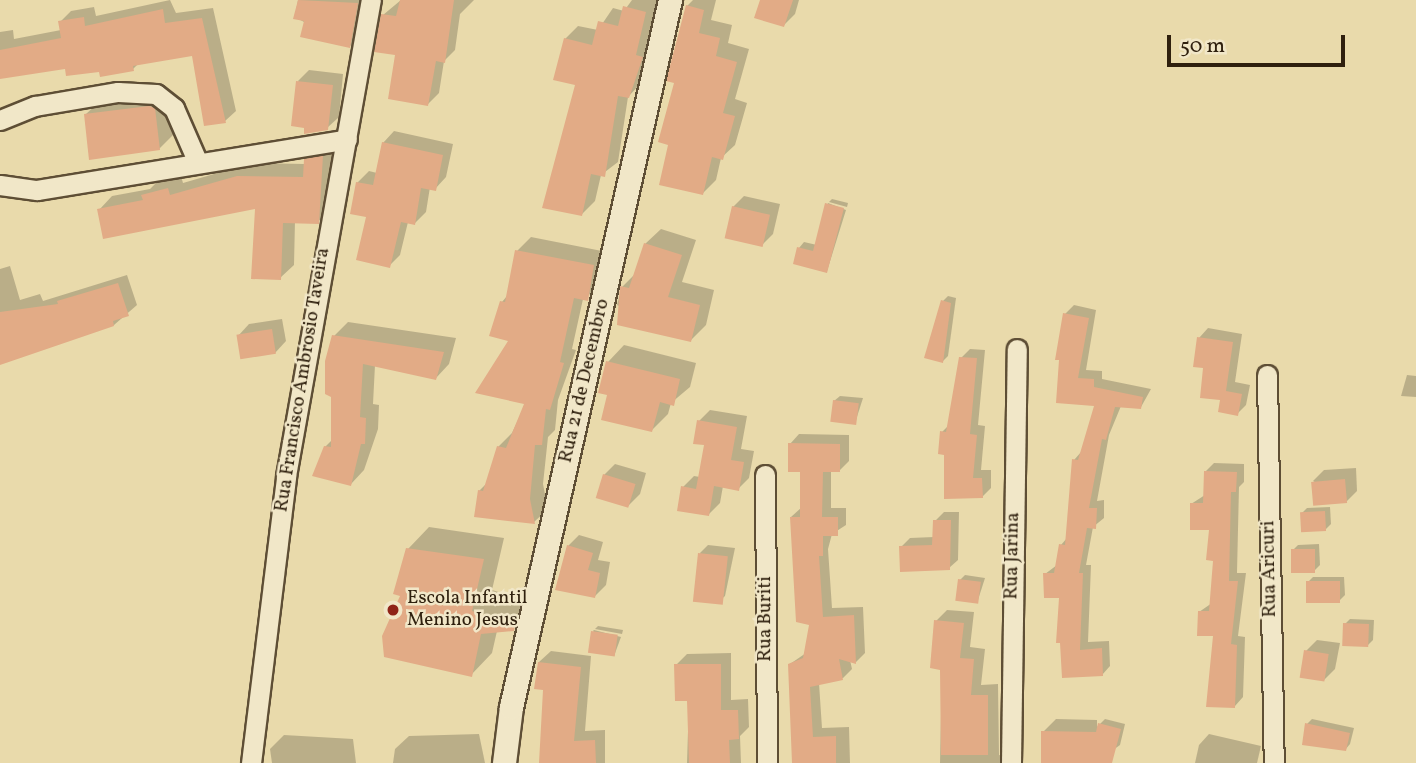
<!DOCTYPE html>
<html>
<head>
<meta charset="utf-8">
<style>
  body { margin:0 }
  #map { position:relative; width:1416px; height:763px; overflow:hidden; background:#e9daab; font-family:Vollkorn,serif }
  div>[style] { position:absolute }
  .shadow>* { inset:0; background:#0003 }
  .building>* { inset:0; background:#e2ab86; transform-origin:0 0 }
  .roads { filter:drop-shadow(2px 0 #5e4e35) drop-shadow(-2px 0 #5e4e35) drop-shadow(0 2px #5e4e35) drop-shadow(0 -2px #5e4e35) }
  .minor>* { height:19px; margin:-9.5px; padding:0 9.5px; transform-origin:9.5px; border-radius:9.5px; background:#f1e7c8 }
  .tertiary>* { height:23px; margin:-11.5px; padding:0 11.5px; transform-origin:11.5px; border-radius:11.5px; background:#f1e7c8 }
  .dots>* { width:19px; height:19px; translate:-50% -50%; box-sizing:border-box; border:4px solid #f1e7c8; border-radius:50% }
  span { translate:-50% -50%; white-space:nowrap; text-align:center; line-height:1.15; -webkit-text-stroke:5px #f1e7c8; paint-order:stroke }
  .street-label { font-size:19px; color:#2f200e }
  .poi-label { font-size:19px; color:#2f200e }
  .left { translate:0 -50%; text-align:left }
  .scale { position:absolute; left:1167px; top:35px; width:178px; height:32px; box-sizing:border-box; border:4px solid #2f200e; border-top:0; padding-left:9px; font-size:21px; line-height:24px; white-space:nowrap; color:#2f200e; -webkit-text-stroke:5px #f1e7c8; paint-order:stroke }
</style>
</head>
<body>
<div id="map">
  <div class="shadow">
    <div style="clip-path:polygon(170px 0,176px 13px,213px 8px,236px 111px,225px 121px,193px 54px,139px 63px,133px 69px,67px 67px,0 77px,0 32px,13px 30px,14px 39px,61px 30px,60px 22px,71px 11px,94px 7px,96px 16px)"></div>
    <div style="clip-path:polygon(298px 0,370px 0,364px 32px,349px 47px,295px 17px)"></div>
    <div style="clip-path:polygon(401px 0,474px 0,460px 14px,455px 50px,444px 61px,439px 93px,428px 104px,397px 54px,383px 15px)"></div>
    <div style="clip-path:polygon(632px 0,658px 0,648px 42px,655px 44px,641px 83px,628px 97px,618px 162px,601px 175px,595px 201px,582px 214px,577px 84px,565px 39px,578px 26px,598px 30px,613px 8px,624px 11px)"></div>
    <div style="clip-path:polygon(693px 0,716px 0,711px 20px,732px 25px,728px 43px,749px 49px,735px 99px,747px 103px,735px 145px,721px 158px,716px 180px,703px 193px,670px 143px,687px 6px)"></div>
    <div style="clip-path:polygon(762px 0,799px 0,795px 14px,784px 25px)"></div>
    <div style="clip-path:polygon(309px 70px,343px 74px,339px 117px,327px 128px,298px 81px)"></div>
    <div style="clip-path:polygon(171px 93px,176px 132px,159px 149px,85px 115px,102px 99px)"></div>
    <div style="clip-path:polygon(394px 131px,453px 144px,446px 177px,435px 189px,430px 187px,426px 212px,415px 223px,408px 222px,400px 255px,389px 266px,357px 183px,369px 171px,377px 173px,383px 143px)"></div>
    <div style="clip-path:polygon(335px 143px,331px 208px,318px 222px,295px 221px,294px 265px,280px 278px,257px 207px,99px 210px,112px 196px,150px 189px,157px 182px,181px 176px,183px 183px,252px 163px,305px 164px,319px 146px)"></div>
    <div style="clip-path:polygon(744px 196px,780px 204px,773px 234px,762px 245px,733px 207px)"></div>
    <div style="clip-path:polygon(832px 199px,848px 203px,847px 207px,829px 202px)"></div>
    <div style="clip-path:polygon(828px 203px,846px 210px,827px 271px,799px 248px,804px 242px,817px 245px)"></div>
    <div style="clip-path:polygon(661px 229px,696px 240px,682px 282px,714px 290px,706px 325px,691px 340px,617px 305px,622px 287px,636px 273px,645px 244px)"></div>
    <div style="clip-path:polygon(531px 237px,607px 252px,601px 286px,583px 299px,572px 349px,576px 350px,558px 400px,555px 430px,548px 437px,543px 484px,548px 509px,534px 522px,479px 491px,487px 483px,498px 447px,512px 433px,526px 403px,502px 302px,507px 296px,517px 251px)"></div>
    <div style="clip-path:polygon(10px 266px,20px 300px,40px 294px,43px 301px,127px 275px,137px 305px,114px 325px,0 360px,0 269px)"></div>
    <div style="clip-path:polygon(948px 296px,956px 298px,948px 356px,943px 361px,943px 301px)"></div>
    <div style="clip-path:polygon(1074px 305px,1096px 310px,1086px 370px,1102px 371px,1102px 379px,1151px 389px,1141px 407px,1121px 406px,1109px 435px,1097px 501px,1104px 500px,1104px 518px,1093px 527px,1086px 565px,1091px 565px,1088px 642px,1109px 641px,1110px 666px,1102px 675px,1064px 676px,1061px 596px,1045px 574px,1057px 565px,1061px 545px,1067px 538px,1074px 460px,1082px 451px,1096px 404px,1057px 401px,1065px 314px)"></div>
    <div style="clip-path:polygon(282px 319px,286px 341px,275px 353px,238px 336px,249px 324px)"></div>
    <div style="clip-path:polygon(348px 322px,456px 338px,449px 364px,436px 378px,375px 365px,373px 404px,379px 405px,378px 429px,364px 470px,351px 484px,325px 447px,333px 439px,334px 336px)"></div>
    <div style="clip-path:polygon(1208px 328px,1242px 334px,1235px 382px,1250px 385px,1246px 405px,1237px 414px,1205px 367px,1199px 338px)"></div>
    <div style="clip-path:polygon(624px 345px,696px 363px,690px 387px,671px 403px,668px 414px,652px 430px,609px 394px,608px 362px)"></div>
    <div style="clip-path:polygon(970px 349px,985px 350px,978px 425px,985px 426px,981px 470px,991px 470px,991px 488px,982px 497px,942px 432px,949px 425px,961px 358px)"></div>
    <div style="clip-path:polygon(1407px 375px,1416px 376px,1416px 397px,1401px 396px)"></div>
    <div style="clip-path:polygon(840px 396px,863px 398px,855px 423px,834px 401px)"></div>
    <div style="clip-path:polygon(710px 410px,747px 416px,741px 449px,754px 451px,749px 478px,738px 489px,723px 486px,720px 503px,709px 514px,683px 487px,694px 476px,700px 477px,706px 444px,699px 421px)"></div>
    <div style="clip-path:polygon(799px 434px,849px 435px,849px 461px,839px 471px,831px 471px,831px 508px,846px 508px,846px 525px,832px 534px,828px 549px,832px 608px,863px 607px,865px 653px,856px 662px,850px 660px,852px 669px,843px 678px,819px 683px,822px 728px,849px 727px,850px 763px,794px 763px,790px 664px,806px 653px,811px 624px,791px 517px,802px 507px,802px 470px,790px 444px)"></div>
    <div style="clip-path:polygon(1214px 463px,1244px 464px,1244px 482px,1239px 487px,1237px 573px,1246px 573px,1238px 636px,1245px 637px,1243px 697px,1235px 706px,1214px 635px,1199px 612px,1212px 603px,1215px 560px,1211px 528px,1191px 504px,1205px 495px,1206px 471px)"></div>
    <div style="clip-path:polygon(615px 464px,646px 473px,640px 494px,628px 506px,604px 475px)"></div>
    <div style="clip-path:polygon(1356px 468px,1357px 491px,1346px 502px,1313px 481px,1324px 470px)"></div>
    <div style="clip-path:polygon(1330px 507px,1331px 524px,1325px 530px,1302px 513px,1307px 508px)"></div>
    <div style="clip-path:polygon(944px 512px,959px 512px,958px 560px,949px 568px,901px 547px,910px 538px,934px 537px,935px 521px)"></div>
    <div style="clip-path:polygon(429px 527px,504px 538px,492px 590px,536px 604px,513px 629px,497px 631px,492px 653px,471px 675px,402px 595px,408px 549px)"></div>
    <div style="clip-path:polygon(579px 535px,603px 542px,598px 560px,610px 562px,606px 585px,595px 596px,568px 546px)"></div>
    <div style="clip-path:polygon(1319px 544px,1320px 565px,1315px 570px,1293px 550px,1298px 545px)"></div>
    <div style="clip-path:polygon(708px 545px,735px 548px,725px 596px,716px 604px,700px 553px)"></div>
    <div style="clip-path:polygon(965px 575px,985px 578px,977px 603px,960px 580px)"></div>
    <div style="clip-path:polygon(1313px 577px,1344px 577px,1345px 595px,1339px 601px,1308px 582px)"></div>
    <div style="clip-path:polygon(947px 610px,974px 612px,970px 647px,985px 649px,981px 685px,998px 684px,999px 755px,1004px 756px,1003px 763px,940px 763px,942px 668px,936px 621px)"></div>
    <div style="clip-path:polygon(1350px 619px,1374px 620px,1373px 640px,1368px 645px,1345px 624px)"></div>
    <div style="clip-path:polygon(598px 626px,623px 630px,622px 634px,595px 629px)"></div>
    <div style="clip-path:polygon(594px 630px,621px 637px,614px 656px,593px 631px)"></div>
    <div style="clip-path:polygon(1317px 640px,1340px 643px,1335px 669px,1324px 680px,1306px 651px)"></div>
    <div style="clip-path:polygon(551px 651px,591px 656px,585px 731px,605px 730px,605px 763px,542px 763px,545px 689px,539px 662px)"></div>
    <div style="clip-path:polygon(731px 653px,731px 700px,748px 699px,749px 727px,740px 736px,741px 763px,687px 763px,689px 699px,676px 665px,687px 654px)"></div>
    <div style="clip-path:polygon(1056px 719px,1097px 720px,1097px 727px,1105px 719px,1125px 724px,1120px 745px,1095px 763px,1041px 763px,1043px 732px)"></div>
    <div style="clip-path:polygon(1312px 719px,1354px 728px,1350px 744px,1345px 750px,1307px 724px)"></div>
    <div style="clip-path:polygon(479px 734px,485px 763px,393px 763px,395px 749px,409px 736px)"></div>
    <div style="clip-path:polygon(1209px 734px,1261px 746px,1257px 763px,1195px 763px,1199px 745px)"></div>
    <div style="clip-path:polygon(284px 735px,353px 739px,356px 763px,272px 763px,270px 749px)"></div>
  </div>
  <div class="building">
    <div style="clip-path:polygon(298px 0,358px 3px,350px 48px,300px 37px,304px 21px,293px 19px)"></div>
    <div style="clip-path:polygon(400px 0,454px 0,445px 63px,436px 61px,428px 106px,388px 99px,395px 55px,374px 52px,381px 14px,396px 16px)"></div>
    <div style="clip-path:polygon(760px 0,793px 0,784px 27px,754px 18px)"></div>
    <div style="clip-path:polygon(686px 5px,704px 10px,699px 33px,720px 38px,716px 56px,737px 62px,723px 113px,735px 116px,723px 160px,712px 157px,703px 195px,659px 185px,668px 145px,658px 142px,674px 83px,666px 81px)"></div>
    <div style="clip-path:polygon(623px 6px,646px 12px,636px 55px,643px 57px,629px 98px,618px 96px,605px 177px,591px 174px,582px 216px,542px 208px,575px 85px,553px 80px,564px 38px,592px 45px,598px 21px,618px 26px)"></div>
    <div style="clip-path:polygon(163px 9px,165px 23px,202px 18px,226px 123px,204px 126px,192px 56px,133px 66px,134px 71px,100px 77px,99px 72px,66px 76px,65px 69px,0 79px,0 50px,61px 38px,58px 21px,84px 17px,85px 26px)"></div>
    <div style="clip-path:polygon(296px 81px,333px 85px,328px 130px,304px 134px,304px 128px,291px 126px)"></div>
    <div style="clip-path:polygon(149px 106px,155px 108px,160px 150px,89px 160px,84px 114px)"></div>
    <div style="clip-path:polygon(382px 142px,443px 155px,436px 191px,421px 188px,415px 225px,401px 222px,390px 268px,356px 260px,366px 217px,350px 214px,356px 182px,373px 185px)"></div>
    <div style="clip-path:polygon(323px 155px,319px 224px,283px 223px,281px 280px,251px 279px,255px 209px,103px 239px,97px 209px,143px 200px,141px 195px,168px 188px,170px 195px,237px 176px,303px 177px,304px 159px)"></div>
    <div style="clip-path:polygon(825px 203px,844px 208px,827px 273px,793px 264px,797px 247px,813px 251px)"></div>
    <div style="left:732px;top:206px;width:39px;height:33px;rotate:13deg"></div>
    <div style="clip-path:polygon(644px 243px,682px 255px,668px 297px,700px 305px,691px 342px,617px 325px,620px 286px,629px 288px)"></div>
    <div style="clip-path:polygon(515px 250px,594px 265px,588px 301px,574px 298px,560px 362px,564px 363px,550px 410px,546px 409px,542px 445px,535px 445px,530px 499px,535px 524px,474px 517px,478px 490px,483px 491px,497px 446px,506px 448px,524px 404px,475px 393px,508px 341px,489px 336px,500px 301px,505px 302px)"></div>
    <div style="clip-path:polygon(118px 283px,129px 316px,113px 321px,114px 326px,0 365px,0 312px,58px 304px,57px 301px)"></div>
    <div style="clip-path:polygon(941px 300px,951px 303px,943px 363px,924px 358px)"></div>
    <div style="clip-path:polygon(1063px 313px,1089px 318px,1078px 378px,1094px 379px,1094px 387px,1143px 397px,1141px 409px,1115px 407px,1106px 440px,1102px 439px,1089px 508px,1097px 508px,1096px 529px,1087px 528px,1079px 573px,1083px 573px,1080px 650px,1102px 648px,1103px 676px,1062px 678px,1060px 643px,1056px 643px,1059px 598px,1044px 598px,1043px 573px,1054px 573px,1059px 544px,1065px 545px,1072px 459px,1078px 460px,1094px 406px,1056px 403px,1059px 360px,1055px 360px)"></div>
    <div style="left:272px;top:329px;width:25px;height:36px;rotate:81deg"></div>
    <div style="clip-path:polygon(332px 335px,444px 352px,436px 380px,363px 364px,360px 417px,366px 418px,365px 444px,361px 444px,351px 486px,312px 476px,324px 446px,331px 447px,331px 397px,325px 394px,325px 361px)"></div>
    <div style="clip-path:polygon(1197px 337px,1233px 342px,1226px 391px,1242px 394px,1238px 416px,1218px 412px,1220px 400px,1200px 398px,1203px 368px,1193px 367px)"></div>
    <div style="clip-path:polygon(959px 357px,977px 358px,970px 434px,977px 435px,973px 478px,982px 478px,983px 498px,944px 499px,944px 455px,938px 454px,940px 431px,946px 432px)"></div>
    <div style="clip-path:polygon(606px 361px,680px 379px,674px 406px,660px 402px,652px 432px,601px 420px,607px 395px,598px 393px)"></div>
    <div style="left:833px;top:400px;width:26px;height:22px;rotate:7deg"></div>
    <div style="clip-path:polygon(697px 420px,737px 427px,731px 460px,744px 462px,739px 491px,714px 486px,709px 516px,677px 511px,681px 486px,696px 489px,704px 445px,693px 444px)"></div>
    <div style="clip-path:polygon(788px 443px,840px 444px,840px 472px,823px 472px,822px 517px,838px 517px,838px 536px,823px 536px,823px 556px,819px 556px,823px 617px,854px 615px,856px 664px,839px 659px,843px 680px,810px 687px,813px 737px,836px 736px,836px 763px,792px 763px,788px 664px,803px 658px,809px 625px,796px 622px,790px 517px,800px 517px,800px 472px,788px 472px)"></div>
    <div style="clip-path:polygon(1204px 471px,1237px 472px,1236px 492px,1231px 492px,1229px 581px,1238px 581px,1231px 644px,1237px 645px,1235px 708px,1206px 707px,1213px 636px,1197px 636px,1198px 611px,1209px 611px,1213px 561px,1206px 560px,1209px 530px,1190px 530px,1190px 503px,1203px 503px)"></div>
    <div style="left:603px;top:474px;width:34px;height:25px;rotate:17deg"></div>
    <div style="left:1345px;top:479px;width:24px;height:34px;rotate:85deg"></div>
    <div style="left:1325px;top:511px;width:20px;height:25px;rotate:87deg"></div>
    <div style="clip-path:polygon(933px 520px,951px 520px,950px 570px,900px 572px,899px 546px,932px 545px)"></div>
    <div style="clip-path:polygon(567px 545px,593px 553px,588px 570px,600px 573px,595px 598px,555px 590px)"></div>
    <div style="clip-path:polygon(406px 548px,484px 559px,472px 611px,515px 625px,514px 631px,481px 634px,472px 677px,384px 657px,382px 636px,400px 596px,393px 594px)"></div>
    <div style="left:1291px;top:549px;width:24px;height:24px"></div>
    <div style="left:698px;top:553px;width:30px;height:49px;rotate:6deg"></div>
    <div style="left:958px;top:579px;width:23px;height:22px;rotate:7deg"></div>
    <div style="left:1306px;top:581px;width:34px;height:22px"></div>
    <div style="clip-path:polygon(934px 620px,964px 623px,960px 658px,974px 659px,971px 695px,988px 695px,988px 755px,941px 755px,940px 670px,930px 668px)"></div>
    <div style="left:1343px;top:623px;width:26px;height:23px;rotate:2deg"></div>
    <div style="left:591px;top:631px;width:27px;height:22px;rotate:8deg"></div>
    <div style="left:1304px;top:650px;width:25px;height:28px;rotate:9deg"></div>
    <div style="clip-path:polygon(538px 662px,581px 667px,574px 741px,595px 740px,596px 763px,539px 763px,543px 690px,534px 689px)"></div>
    <div style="clip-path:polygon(674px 664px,721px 664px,721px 710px,738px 710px,739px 739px,729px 740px,730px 763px,689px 763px,687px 701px,675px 701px)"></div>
    <div style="clip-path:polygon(1098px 723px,1121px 729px,1112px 763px,1041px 763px,1041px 731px,1096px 732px)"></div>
    <div style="clip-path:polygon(1305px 723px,1350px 733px,1346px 751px,1302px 745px)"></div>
  </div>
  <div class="roads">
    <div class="minor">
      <div style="left:0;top:120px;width:38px;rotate:-22deg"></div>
      <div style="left:35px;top:106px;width:84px;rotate:-9.6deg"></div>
      <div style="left:118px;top:92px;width:38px;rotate:3deg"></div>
      <div style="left:156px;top:94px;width:23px;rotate:38deg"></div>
      <div style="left:174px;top:108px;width:60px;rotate:66.4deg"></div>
      <div style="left:0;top:185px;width:37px;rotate:8deg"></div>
      <div style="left:37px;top:190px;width:314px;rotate:-9.3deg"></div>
      <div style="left:1267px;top:375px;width:388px;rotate:89deg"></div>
      <div style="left:765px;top:475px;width:288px;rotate:89.6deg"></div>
      <div style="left:251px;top:763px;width:289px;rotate:-83deg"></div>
      <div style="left:286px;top:476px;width:484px;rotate:-79.9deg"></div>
      <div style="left:1011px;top:763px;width:414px;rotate:-89.2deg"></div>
    </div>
    <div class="tertiary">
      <div style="left:504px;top:763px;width:56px;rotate:-82.9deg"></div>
      <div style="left:511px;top:707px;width:725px;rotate:-77.33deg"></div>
    </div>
  </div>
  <div class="dots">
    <div style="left:393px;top:610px;background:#8f2418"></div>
  </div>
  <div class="street-label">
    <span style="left:303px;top:380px;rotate:-81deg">Rua Francisco Ambrosio Taveira</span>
    <span style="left:585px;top:381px;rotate:-77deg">Rua 21 de Decembro</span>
    <span style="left:1013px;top:556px;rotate:-89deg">Rua Jarina</span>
    <span style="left:1270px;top:569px;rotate:-91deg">Rua Aricuri</span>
    <span style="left:766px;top:619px;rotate:-90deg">Rua Buriti</span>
  </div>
  <div class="poi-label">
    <span class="left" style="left:407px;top:610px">Escola Infantil<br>Menino Jesus</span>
  </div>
  <div class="scale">50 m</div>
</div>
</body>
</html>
